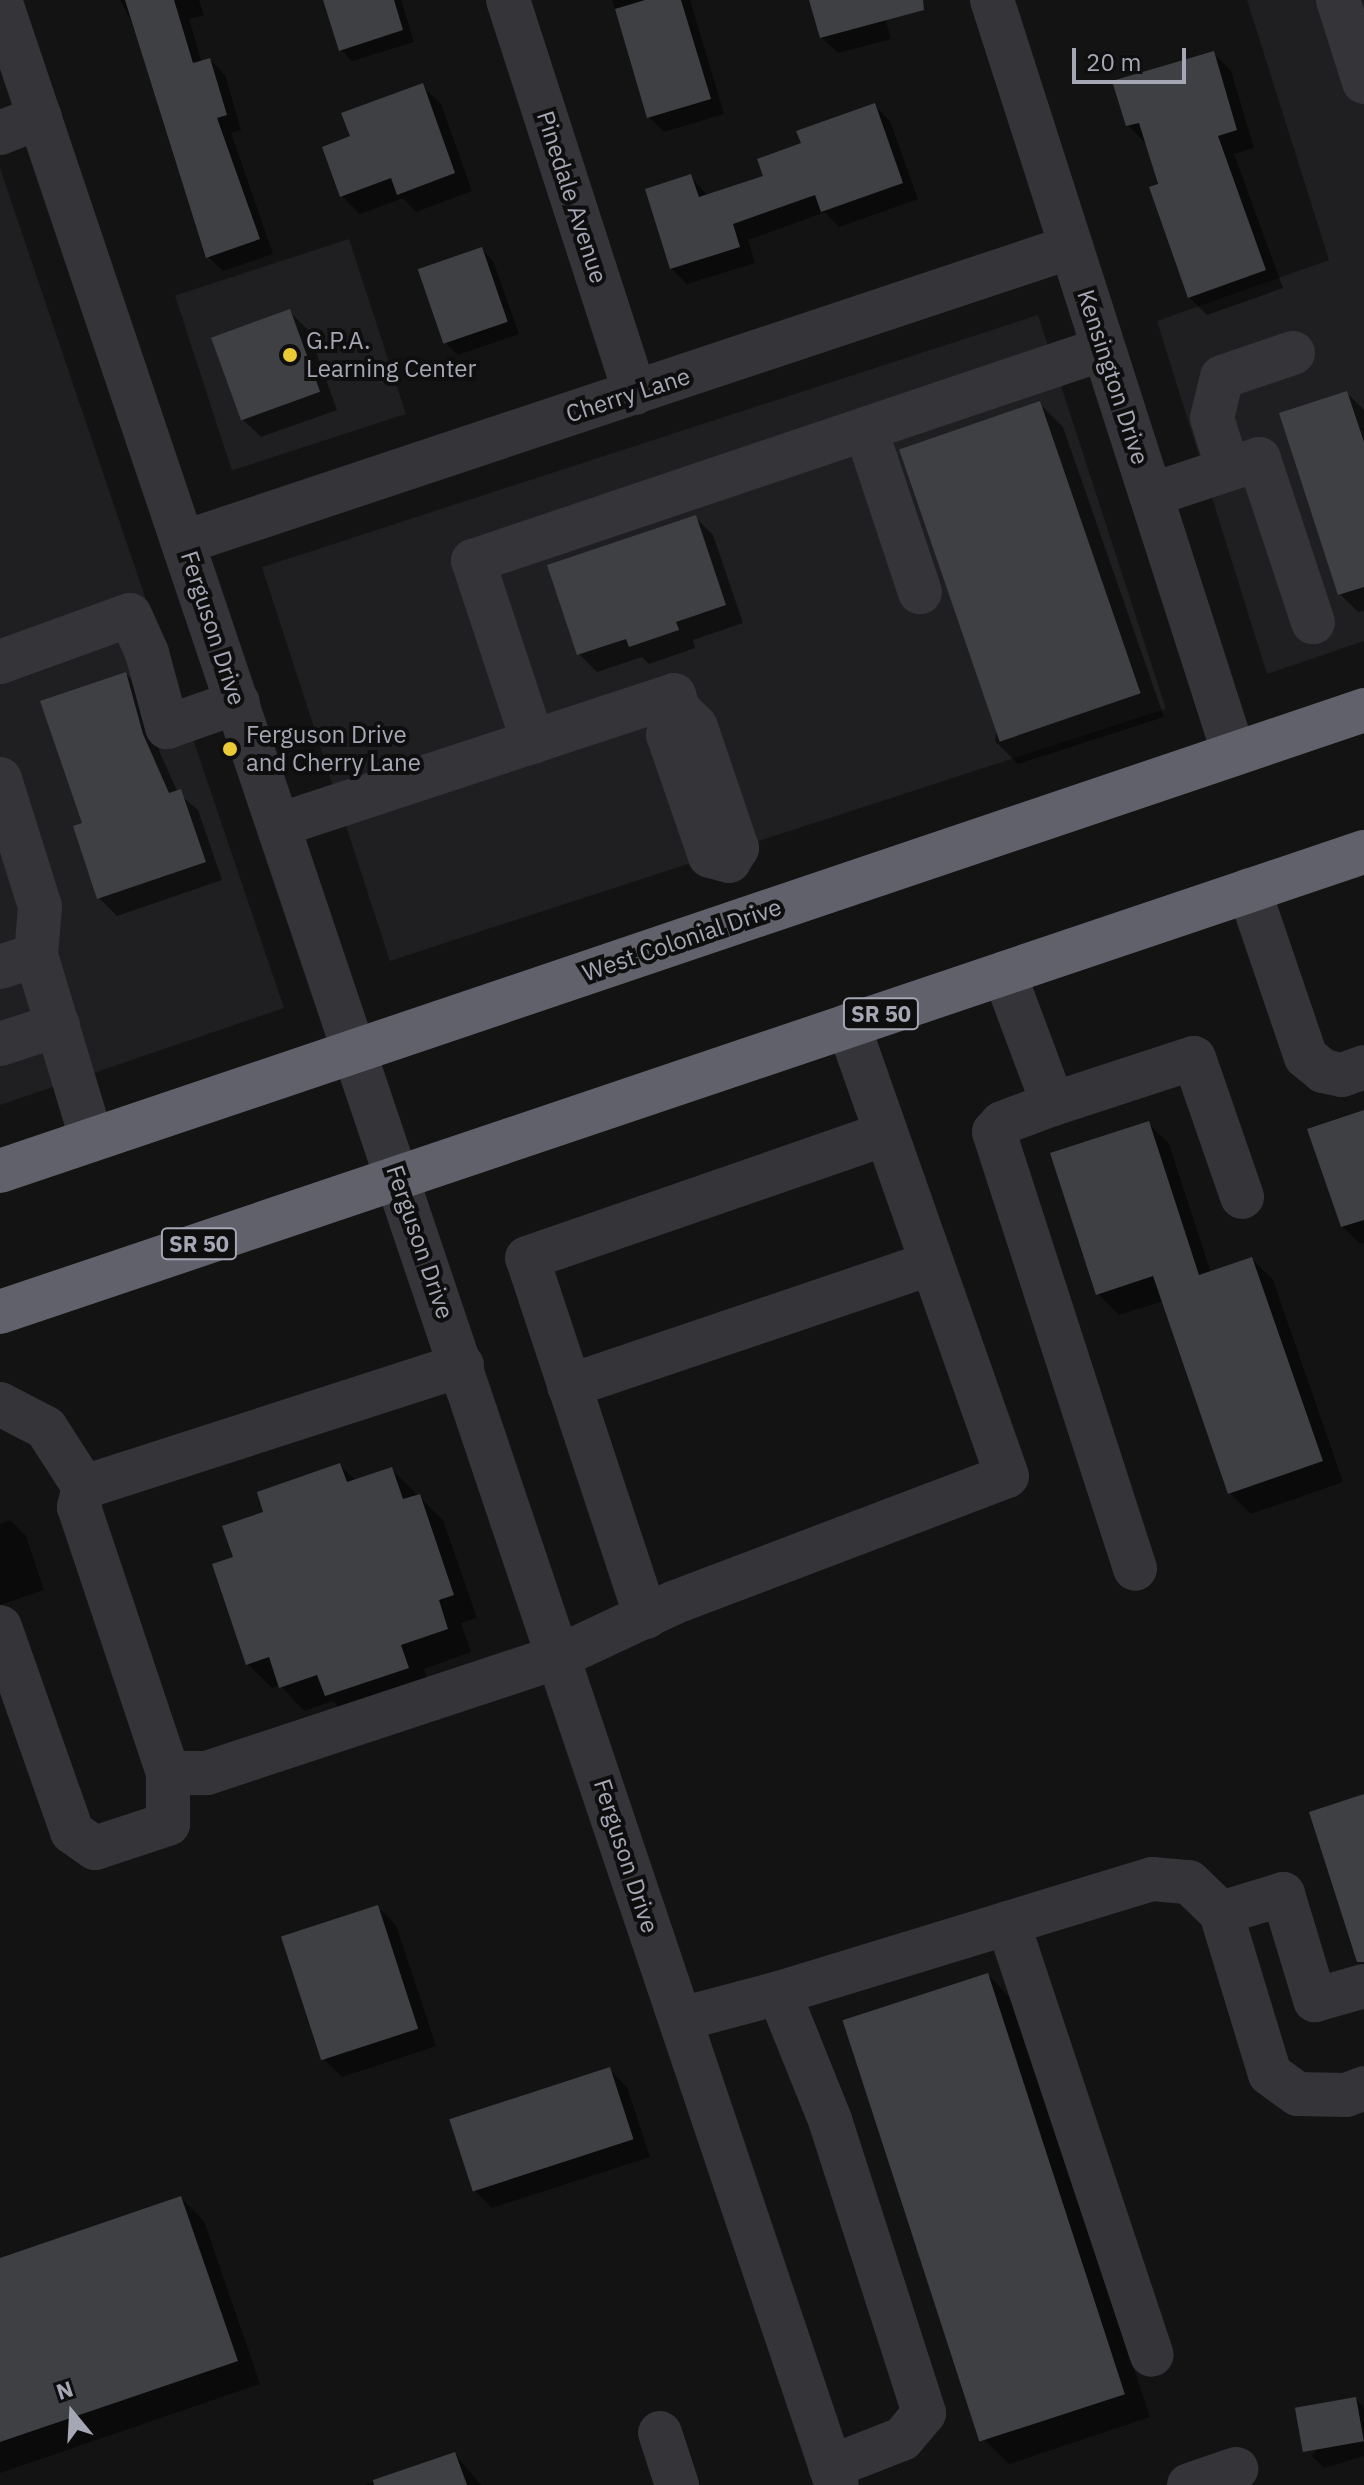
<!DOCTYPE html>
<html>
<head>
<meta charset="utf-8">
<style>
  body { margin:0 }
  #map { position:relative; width:1364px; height:2485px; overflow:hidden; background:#131314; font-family:"IBM Plex Sans",sans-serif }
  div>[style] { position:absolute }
  .built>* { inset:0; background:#1f1f21; transform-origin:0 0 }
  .shadow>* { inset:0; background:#0007 }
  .building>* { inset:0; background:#3f4044; transform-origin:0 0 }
  .minor>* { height:44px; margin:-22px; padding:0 22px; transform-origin:22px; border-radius:22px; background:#343439 }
  .highway>* { height:44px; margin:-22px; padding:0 22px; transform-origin:22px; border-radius:22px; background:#60616a }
  .dots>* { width:22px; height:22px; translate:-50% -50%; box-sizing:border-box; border:4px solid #0e0e0f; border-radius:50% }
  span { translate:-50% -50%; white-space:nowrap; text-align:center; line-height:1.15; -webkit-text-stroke:8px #0e0e0f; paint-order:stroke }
  .shield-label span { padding:2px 6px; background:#0e0e0f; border:2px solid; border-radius:6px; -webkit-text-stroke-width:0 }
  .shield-label { font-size:22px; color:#a5a7b4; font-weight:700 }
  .street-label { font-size:24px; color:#a5a7b4 }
  .poi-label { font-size:24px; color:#a5a7b4 }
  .left { translate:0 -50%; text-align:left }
  .north { position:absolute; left:32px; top:2373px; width:80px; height:80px; -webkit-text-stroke:6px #0e0e0f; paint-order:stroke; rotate:342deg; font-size:22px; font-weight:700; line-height:32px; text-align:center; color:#a5a7b4 }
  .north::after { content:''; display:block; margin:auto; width:28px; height:36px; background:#a5a7b4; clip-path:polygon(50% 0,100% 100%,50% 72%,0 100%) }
  .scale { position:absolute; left:1072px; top:48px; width:114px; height:36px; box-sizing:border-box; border:4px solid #a5a7b4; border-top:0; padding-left:10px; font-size:24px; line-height:28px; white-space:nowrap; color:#a5a7b4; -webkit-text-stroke:6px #0e0e0f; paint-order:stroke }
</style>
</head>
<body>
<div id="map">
  <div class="built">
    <div style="clip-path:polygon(1247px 0,1364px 0,1364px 641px,1267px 674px,1157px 321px,1329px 260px)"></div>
    <div style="clip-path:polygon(0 168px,284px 1008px,0 1105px)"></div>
    <div style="left:349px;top:239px;width:184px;height:183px;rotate:72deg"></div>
    <div style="left:1038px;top:315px;width:414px;height:816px;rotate:72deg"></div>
  </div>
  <div class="shadow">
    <div style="clip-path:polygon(120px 0,199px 0,204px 15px,189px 19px,202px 63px,210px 60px,225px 75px,241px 130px,231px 133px,273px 254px,223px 271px,208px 257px,135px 28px)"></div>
    <div style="clip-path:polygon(325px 0,401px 0,414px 42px,352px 61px,340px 49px)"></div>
    <div style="clip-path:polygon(612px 0,690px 0,724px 114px,664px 132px,649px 117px)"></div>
    <div style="clip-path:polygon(811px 0,880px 0,891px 39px,838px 53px,821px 37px)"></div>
    <div style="clip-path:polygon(1213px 53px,1231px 71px,1254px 148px,1234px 154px,1283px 288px,1207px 315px,1189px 297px,1146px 144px,1128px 125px)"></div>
    <div style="clip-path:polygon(422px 86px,441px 104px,472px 191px,416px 212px,403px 198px,360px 214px,342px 196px,352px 138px)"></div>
    <div style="clip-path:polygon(874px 105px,890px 121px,918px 199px,839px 227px,825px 212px,748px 240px,755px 263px,687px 284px,671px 268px,691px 177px,708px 196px,766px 178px,803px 145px)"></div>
    <div style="clip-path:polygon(481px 249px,493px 261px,519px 334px,458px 355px,446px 343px)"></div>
    <div style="clip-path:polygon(290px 312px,308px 330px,337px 410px,261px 437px,242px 419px)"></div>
    <div style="clip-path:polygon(1347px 393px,1364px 410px,1364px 611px,1358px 612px,1340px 594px,1282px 414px)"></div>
    <div style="clip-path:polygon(1039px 403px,1063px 427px,1164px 717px,1018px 764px,995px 741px)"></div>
    <div style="clip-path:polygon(695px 517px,713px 535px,743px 623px,693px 640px,695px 648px,649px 664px,642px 657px,597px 672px,579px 654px)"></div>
    <div style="clip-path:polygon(126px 674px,144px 692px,160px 753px,178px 793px,198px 810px,222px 880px,117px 916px,99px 898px,85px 824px)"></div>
    <div style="clip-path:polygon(1364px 1112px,1364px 1243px,1360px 1244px,1342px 1226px)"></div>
    <div style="clip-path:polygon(1148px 1123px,1169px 1144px,1211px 1273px,1252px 1259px,1273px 1280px,1343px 1482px,1251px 1514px,1230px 1493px,1163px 1301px,1119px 1315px,1098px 1294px)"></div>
    <div style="clip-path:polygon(340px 1465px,356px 1481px,391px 1469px,443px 1520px,477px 1618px,461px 1623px,471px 1652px,424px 1669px,431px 1691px,350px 1719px,333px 1701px,304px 1711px,280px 1685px,272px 1688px,248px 1664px,235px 1558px,266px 1513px)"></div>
    <div style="clip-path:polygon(10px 1520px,26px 1536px,44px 1590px,0 1605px,0 1524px)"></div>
    <div style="clip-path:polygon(378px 1907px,396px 1925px,436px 2046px,342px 2077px,324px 2059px)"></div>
    <div style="clip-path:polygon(988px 1975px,1011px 1999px,1150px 2417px,1009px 2464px,985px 2440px)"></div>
    <div style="clip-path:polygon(609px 2069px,627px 2087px,650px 2157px,492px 2208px,474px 2190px)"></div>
    <div style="clip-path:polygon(181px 2198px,204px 2221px,260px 2384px,0 2473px,0 2260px)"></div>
    <div style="clip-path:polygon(1356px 2399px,1364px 2408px,1364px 2456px,1324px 2468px,1312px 2456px)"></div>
    <div style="clip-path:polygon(455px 2454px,481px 2485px,365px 2485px)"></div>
  </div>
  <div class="building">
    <div style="clip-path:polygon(125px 0,174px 0,193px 63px,210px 58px,227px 115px,217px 118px,260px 239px,206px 258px)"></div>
    <div style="clip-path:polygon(323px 0,394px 0,403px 30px,339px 51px)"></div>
    <div style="clip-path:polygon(645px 0,681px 0,711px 99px,647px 118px,615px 9px)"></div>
    <div style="clip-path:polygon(809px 0,923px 0,924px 10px,820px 38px)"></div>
    <div style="clip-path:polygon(1214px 51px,1237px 130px,1218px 136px,1266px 270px,1188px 298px,1149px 187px,1158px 184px,1139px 123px,1126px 126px,1112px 81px)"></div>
    <div style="clip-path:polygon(423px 83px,455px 173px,397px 195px,391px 178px,340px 197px,322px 147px,350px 136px,341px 113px)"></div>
    <div style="clip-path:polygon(875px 103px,903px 183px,821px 212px,815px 195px,733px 224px,740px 247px,670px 269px,645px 189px,691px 174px,699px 197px,763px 176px,757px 159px,801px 143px,796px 131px)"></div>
    <div style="left:482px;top:247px;width:79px;height:68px;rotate:71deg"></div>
    <div style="left:290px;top:309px;width:88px;height:84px;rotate:70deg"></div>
    <div style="clip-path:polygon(1347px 391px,1364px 442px,1364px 587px,1338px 595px,1279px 413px)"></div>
    <div style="left:1040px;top:401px;width:309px;height:149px;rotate:71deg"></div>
    <div style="clip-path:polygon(696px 515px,726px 605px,676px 622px,679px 630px,629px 647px,626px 639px,577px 655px,547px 565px)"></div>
    <div style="clip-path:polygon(126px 672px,143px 734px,169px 793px,181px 789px,206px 862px,97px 899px,73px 826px,82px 823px,40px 701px)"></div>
    <div style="clip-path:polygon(1364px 1110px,1364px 1220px,1341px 1227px,1307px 1129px)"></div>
    <div style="clip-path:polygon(1149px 1121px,1199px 1275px,1252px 1257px,1323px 1461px,1228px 1494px,1153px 1276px,1096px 1295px,1050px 1153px)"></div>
    <div style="clip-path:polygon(340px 1463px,347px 1482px,392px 1467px,403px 1499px,420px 1494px,454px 1595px,439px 1600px,448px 1629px,401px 1645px,409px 1668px,325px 1696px,317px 1675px,279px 1688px,269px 1657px,246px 1665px,212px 1564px,233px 1557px,222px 1526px,263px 1512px,257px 1492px)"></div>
    <div style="clip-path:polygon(1364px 1794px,1364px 1962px,1357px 1962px,1309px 1812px)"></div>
    <div style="left:378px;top:1905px;width:130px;height:102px;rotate:72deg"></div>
    <div style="left:988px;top:1973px;width:443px;height:153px;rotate:72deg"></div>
    <div style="left:610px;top:2067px;width:76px;height:169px;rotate:72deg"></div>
    <div style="clip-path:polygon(181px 2196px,238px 2361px,0 2442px,0 2258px)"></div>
    <div style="left:1356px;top:2397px;width:45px;height:62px;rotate:80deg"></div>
    <div style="clip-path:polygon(455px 2452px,467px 2485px,374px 2485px,373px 2480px)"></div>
  </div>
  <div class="minor">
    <div style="left:0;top:0;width:2622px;rotate:71.39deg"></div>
    <div style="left:508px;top:0;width:413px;rotate:72.1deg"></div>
    <div style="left:992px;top:0;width:792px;rotate:72.21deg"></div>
    <div style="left:1338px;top:0;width:86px;rotate:72.4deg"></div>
    <div style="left:0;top:133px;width:43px;rotate:-21.8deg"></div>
    <div style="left:866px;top:430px;width:171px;rotate:71.6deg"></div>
    <div style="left:1228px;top:469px;width:53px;rotate:-107.4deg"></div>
    <div style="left:1212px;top:418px;width:42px;rotate:-76.3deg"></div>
    <div style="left:1222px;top:377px;width:75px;rotate:-18.7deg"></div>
    <div style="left:1151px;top:495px;width:114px;rotate:-18.4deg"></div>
    <div style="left:1259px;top:459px;width:172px;rotate:71.7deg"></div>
    <div style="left:185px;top:542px;width:934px;rotate:-18.42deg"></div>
    <div style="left:0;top:662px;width:138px;rotate:-19.9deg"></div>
    <div style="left:130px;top:615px;width:42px;rotate:65.9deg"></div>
    <div style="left:147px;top:653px;width:77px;rotate:74.9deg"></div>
    <div style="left:167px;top:727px;width:75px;rotate:-19.4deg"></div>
    <div style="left:678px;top:709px;width:25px;rotate:45deg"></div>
    <div style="left:696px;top:727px;width:128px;rotate:71.3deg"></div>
    <div style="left:737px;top:848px;width:15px;rotate:122deg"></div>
    <div style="left:729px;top:861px;width:20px;rotate:-165deg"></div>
    <div style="left:710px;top:856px;width:128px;rotate:-109.1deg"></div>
    <div style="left:668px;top:735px;width:28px;rotate:-69deg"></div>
    <div style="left:533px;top:742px;width:191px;rotate:-108.3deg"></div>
    <div style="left:473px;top:561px;width:665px;rotate:-18.6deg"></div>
    <div style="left:0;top:779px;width:134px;rotate:72.6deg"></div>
    <div style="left:40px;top:907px;width:48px;rotate:94.8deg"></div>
    <div style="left:279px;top:825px;width:416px;rotate:-18.2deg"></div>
    <div style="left:674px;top:695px;width:15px;rotate:74deg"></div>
    <div style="left:1249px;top:890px;width:176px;rotate:71.2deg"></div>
    <div style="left:1306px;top:1057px;width:22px;rotate:39deg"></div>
    <div style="left:1323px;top:1071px;width:19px;rotate:12deg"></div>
    <div style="left:1342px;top:1075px;width:23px;rotate:-20deg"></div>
    <div style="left:0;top:967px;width:38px;rotate:-18deg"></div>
    <div style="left:36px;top:955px;width:193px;rotate:73.2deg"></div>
    <div style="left:1004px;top:973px;width:140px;rotate:69.5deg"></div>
    <div style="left:1053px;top:1104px;width:148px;rotate:-18.1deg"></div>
    <div style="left:1194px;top:1058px;width:147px;rotate:70.9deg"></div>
    <div style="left:0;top:1044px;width:61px;rotate:-18.1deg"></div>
    <div style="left:1053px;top:1104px;width:54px;rotate:159.6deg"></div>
    <div style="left:1002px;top:1123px;width:12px;rotate:132deg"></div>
    <div style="left:994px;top:1132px;width:459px;rotate:72.1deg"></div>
    <div style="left:462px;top:1365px;width:397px;rotate:162.1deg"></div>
    <div style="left:84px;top:1487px;width:21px;rotate:104deg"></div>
    <div style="left:79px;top:1507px;width:280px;rotate:71.5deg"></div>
    <div style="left:168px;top:1773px;width:39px"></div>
    <div style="left:207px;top:1773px;width:372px;rotate:-18.3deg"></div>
    <div style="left:560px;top:1656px;width:125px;rotate:-25.1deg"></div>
    <div style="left:673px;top:1603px;width:357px;rotate:-20.8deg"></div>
    <div style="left:1007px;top:1476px;width:478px;rotate:-109.4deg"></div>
    <div style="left:569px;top:1386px;width:383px;rotate:-18.7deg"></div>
    <div style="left:0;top:1404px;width:52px;rotate:27.6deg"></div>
    <div style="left:46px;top:1428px;width:70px;rotate:57.2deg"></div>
    <div style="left:646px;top:1617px;width:378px;rotate:-108.3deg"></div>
    <div style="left:527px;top:1258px;width:380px;rotate:-19.1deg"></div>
    <div style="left:0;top:1627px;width:217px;rotate:70.6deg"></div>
    <div style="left:72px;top:1832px;width:28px;rotate:35deg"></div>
    <div style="left:95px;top:1848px;width:77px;rotate:-18.2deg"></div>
    <div style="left:168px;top:1824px;width:51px;rotate:-90deg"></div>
    <div style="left:1221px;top:1913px;width:65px;rotate:-17deg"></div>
    <div style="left:1283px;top:1894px;width:111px;rotate:73.2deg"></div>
    <div style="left:1315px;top:2000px;width:51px;rotate:-15.9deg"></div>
    <div style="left:1008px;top:1923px;width:455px;rotate:71.6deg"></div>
    <div style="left:779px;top:1993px;width:390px;rotate:-17deg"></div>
    <div style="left:1152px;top:1879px;width:37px;rotate:5deg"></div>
    <div style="left:1189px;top:1882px;width:45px;rotate:44.1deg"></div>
    <div style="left:1221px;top:1913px;width:168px;rotate:73.1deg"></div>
    <div style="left:1270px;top:2074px;width:34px;rotate:36deg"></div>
    <div style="left:1298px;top:2094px;width:48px;rotate:1.2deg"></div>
    <div style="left:1346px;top:2095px;width:19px;rotate:-21deg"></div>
    <div style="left:681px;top:2019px;width:101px;rotate:-14.9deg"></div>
    <div style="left:779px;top:1993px;width:137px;rotate:68.1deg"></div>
    <div style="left:830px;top:2120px;width:308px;rotate:72.2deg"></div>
    <div style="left:924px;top:2413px;width:34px;rotate:130deg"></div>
    <div style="left:902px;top:2439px;width:77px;rotate:158.7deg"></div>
    <div style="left:660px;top:2433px;width:55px;rotate:71.9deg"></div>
    <div style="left:1189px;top:2485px;width:50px;rotate:-18.8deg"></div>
  </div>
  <div class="highway">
    <div style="left:0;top:1171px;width:1440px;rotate:-18.67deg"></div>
    <div style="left:0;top:1312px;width:1439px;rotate:-18.64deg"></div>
  </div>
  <div class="dots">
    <div style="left:290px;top:355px;background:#eacb35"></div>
    <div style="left:230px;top:749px;background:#eacb35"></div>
  </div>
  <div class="shield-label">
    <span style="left:881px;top:1014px">SR 50</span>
    <span style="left:199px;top:1244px">SR 50</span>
  </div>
  <div class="street-label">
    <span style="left:572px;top:197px;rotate:72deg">Pinedale Avenue</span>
    <span style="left:1113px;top:377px;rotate:72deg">Kensington Drive</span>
    <span style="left:628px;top:395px;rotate:-18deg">Cherry Lane</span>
    <span style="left:213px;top:628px;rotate:72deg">Ferguson Drive</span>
    <span style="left:682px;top:940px;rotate:-19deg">West Colonial Drive</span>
    <span style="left:420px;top:1242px;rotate:71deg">Ferguson Drive</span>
    <span style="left:626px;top:1856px;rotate:72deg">Ferguson Drive</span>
  </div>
  <div class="poi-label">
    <span class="left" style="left:306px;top:355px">G.P.A.<br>Learning Center</span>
    <span class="left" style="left:246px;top:749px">Ferguson Drive<br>and Cherry Lane</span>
  </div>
  <div class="north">N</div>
  <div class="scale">20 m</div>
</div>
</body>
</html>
